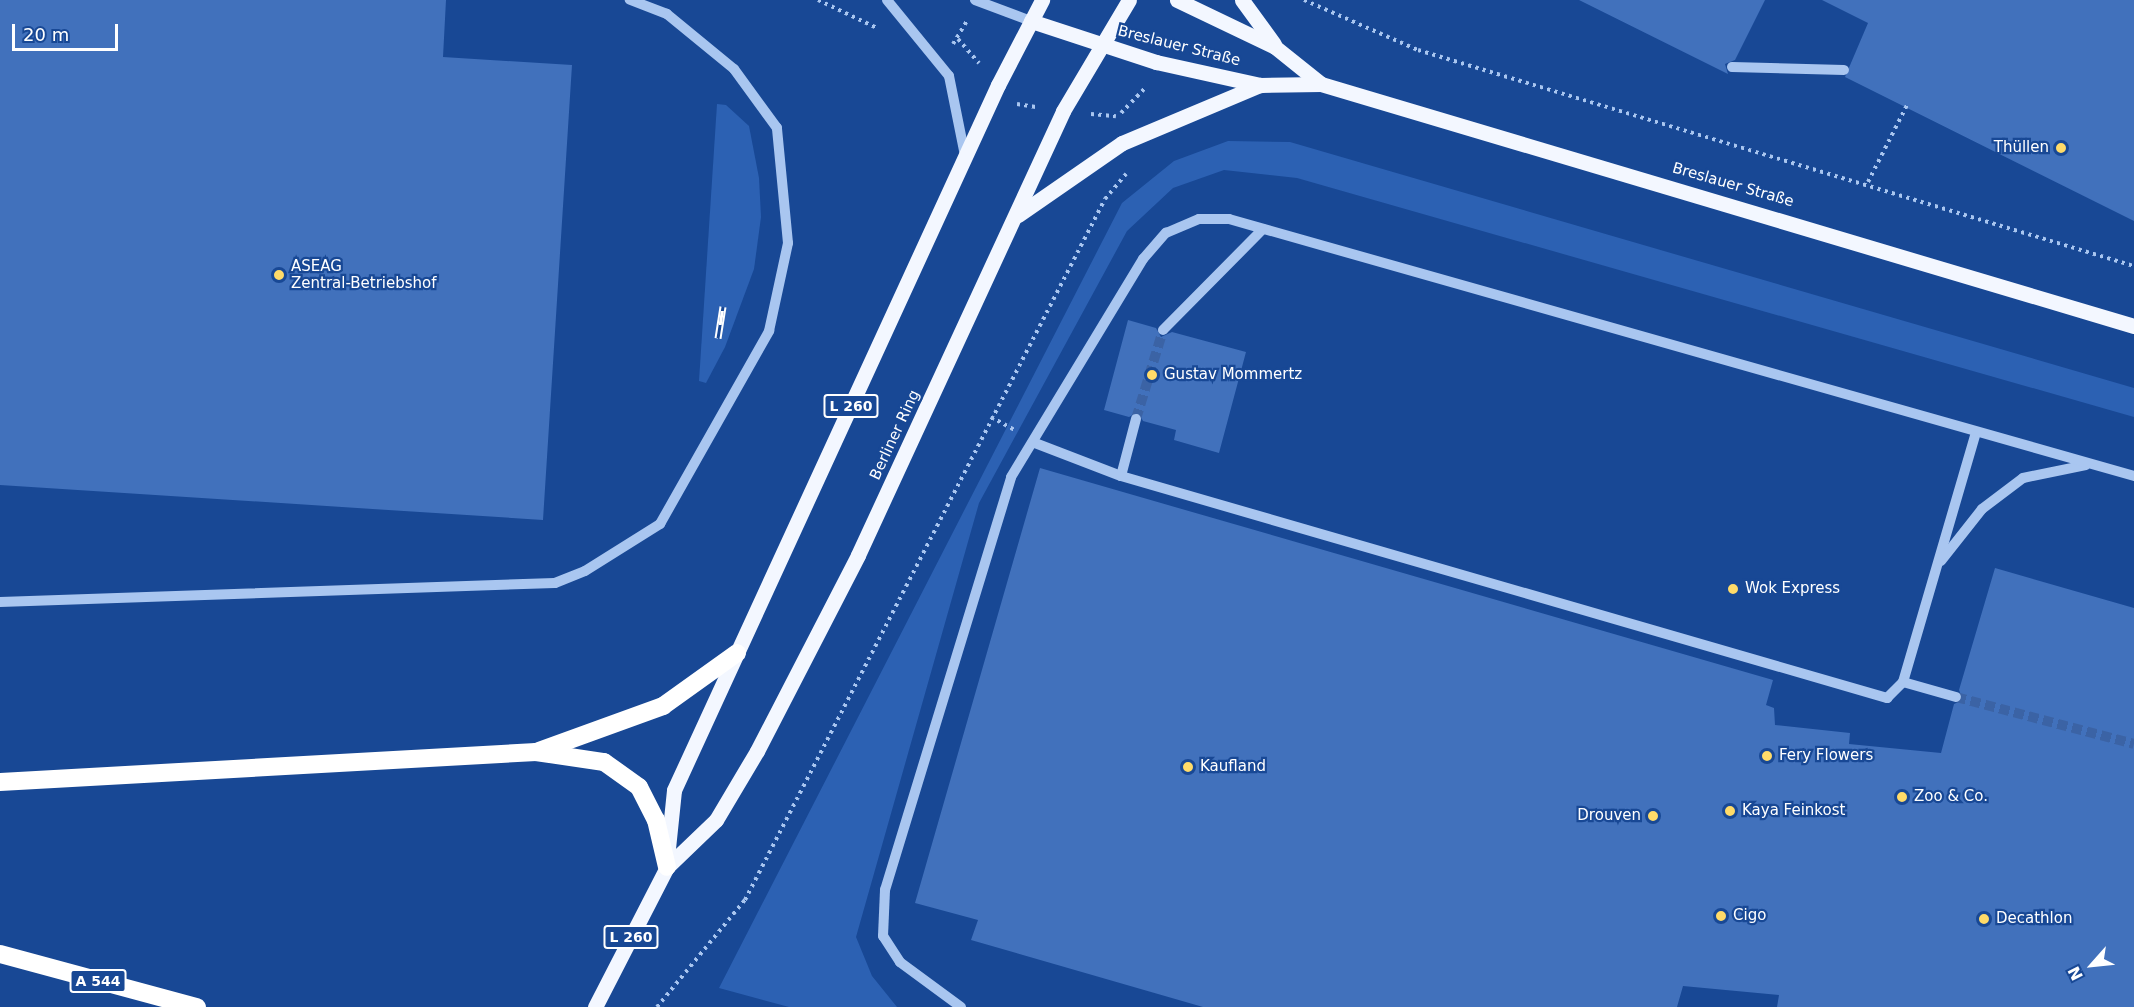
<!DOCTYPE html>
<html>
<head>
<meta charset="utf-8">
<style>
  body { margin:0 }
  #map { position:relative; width:2134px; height:1007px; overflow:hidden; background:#184895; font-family:"DejaVu Sans",sans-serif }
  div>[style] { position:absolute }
  .green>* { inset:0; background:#2c61b3 }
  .building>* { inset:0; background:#4171bc }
  .minor-tunnel>* { height:10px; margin-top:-5px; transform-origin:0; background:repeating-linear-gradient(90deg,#3b63a5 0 10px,transparent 0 15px) }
  .path>* { height:4px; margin-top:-2px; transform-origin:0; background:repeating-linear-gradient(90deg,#a9c6f0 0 3px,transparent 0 7.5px) }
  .minor>* { height:10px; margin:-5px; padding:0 5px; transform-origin:5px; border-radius:5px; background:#a9c6f0 }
  .major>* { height:15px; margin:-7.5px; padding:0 7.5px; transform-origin:7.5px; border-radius:7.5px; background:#f3f7ff }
  .highway>* { height:18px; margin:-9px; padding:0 9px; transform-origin:9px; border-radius:9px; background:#fff }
  .rail>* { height:7px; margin-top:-3.5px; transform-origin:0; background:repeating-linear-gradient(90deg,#184895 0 14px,#fff 0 28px); box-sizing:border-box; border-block:2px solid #fff }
  .dots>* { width:16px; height:16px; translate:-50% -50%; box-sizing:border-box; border:3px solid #184895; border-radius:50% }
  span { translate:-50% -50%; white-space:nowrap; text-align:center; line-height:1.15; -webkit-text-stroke:4.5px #184895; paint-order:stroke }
  .shield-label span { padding:2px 4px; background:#184895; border:2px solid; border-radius:4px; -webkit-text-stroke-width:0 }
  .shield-label { font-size:14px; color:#fff; font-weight:700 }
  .street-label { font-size:15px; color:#fff }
  .poi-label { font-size:15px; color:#fff }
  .right { translate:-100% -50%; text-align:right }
  .left { translate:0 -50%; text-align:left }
  .north { position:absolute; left:2062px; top:935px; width:60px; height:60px; -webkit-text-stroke:4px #184895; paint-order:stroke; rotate:243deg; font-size:16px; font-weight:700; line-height:24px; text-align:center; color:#fff }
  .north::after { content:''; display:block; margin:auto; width:21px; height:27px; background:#fff; clip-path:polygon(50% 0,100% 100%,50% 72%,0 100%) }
  .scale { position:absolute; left:12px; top:24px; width:106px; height:27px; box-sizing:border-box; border:3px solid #fff; border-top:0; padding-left:8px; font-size:18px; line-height:21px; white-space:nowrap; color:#fff; -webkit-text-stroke:4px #184895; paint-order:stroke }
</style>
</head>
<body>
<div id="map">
  <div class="green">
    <div style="clip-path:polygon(717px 104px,726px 105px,749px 126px,759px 178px,761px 217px,754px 269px,725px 347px,706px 383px,699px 381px)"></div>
    <div style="clip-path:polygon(1228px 141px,1290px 142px,2134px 388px,2134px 417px,1297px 178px,1224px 170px,1173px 188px,1127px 231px,979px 503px,856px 937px,872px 976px,897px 1007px,789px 1007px,719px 988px,1122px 203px,1174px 161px)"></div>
  </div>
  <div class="building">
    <div style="clip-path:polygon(0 0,446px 0,443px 57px,572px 65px,543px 520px,0 485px)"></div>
    <div style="clip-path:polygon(1579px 0,1765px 0,1735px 60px,1725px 64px,1728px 74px)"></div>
    <div style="clip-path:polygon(1822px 0,2134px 0,2134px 221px,1845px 77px,1868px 23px)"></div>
    <div style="clip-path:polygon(1128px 320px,1156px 328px,1161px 337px,1172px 332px,1246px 352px,1219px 453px,1174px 440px,1176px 430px,1143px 421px,1138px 412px,1129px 417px,1104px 410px)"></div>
    <div style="clip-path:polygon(1040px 468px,1773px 680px,1766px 705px,1774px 708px,1775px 725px,1850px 733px,1849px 744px,1941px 753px,1954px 704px,1963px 700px,1959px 690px,1995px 568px,2134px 608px,2134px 1007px,1777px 1007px,1779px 995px,1683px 986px,1677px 1007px,1203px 1007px,971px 940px,978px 920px,915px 903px)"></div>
  </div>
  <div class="minor-tunnel">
    <div style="left:1136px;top:419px;width:93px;rotate:-73.1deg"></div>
    <div style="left:1956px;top:697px;width:184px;rotate:14.8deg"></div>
  </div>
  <div class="path">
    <div style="left:818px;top:0;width:65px;rotate:25.4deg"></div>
    <div style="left:1304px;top:0;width:124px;rotate:23.7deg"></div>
    <div style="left:1418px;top:50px;width:748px;rotate:16.79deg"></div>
    <div style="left:958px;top:39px;width:32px;rotate:49deg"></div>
    <div style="left:953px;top:44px;width:26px;rotate:-59deg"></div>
    <div style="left:1017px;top:104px;width:19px;rotate:9deg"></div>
    <div style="left:1121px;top:113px;width:37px;rotate:-46deg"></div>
    <div style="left:1091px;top:114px;width:25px;rotate:5deg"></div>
    <div style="left:1868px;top:182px;width:89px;rotate:-63.1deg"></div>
    <div style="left:991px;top:417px;width:26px;rotate:29deg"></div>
    <div style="left:657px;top:1007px;width:139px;rotate:-50.6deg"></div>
    <div style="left:745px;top:900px;width:788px;rotate:-62.82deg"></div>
    <div style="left:1105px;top:199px;width:33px;rotate:-50deg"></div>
  </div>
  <div class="minor">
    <div style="left:887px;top:0;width:98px;rotate:50.8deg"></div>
    <div style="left:949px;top:76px;width:81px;rotate:78.6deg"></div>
    <div style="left:975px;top:0;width:60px;rotate:20.6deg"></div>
    <div style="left:1732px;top:67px;width:112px;rotate:1.5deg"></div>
    <div style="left:1163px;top:330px;width:142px;rotate:-45.3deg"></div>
    <div style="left:1035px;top:443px;width:92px;rotate:21deg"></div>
    <div style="left:1121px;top:476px;width:798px;rotate:16.16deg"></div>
    <div style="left:1887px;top:698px;width:23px;rotate:-45deg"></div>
    <div style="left:1903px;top:682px;width:260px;rotate:-73.7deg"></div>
    <div style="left:1121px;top:476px;width:59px;rotate:-75.3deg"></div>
    <div style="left:1941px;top:561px;width:66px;rotate:-51.7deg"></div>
    <div style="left:1982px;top:509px;width:51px;rotate:-37.1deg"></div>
    <div style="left:2023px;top:478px;width:64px;rotate:-11.7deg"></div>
    <div style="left:0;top:602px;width:555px;rotate:-1.96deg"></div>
    <div style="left:555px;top:583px;width:32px;rotate:-22deg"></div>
    <div style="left:585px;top:571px;width:89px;rotate:-32.1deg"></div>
    <div style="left:660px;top:524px;width:222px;rotate:-60.5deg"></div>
    <div style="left:769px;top:331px;width:90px;rotate:-77.8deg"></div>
    <div style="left:788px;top:243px;width:116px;rotate:-95.5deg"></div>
    <div style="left:777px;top:128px;width:73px;rotate:-126.1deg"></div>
    <div style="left:734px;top:69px;width:87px;rotate:-140.6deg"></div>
    <div style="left:667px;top:14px;width:40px;rotate:-159deg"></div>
    <div style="left:1903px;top:682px;width:55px;rotate:15.8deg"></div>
    <div style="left:961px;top:1007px;width:76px;rotate:-143.6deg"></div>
    <div style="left:900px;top:962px;width:31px;rotate:-123deg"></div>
    <div style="left:883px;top:936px;width:46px;rotate:-87.5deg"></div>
    <div style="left:885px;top:890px;width:432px;rotate:-73deg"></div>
    <div style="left:1011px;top:477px;width:255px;rotate:-58.8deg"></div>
    <div style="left:1143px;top:259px;width:35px;rotate:-49deg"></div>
    <div style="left:1166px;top:233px;width:36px;rotate:-23deg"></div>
    <div style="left:1199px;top:219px;width:30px"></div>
    <div style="left:1229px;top:219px;width:941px;rotate:15.85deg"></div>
  </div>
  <div class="major">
    <div style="left:1177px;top:0;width:109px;rotate:25.6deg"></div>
    <div style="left:1275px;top:47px;width:59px;rotate:38.8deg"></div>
    <div style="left:1242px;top:0;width:54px;rotate:54deg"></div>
    <div style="left:1031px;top:21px;width:132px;rotate:18.2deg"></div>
    <div style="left:1156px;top:62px;width:107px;rotate:12.5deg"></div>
    <div style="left:1260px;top:85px;width:61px;rotate:-0.9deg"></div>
    <div style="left:1321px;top:84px;width:848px;rotate:16.58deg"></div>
    <div style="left:1018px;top:215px;width:126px;rotate:-34.7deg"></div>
    <div style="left:1122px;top:143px;width:150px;rotate:-22.8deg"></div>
    <div style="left:667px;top:858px;width:68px;rotate:-84.1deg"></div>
    <div style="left:674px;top:790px;width:776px;rotate:-65.32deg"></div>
    <div style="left:998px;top:85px;width:96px;rotate:-62.6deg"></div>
    <div style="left:595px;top:1007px;width:157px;rotate:-62.8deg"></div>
    <div style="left:667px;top:867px;width:68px;rotate:-43.8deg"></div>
    <div style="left:716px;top:820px;width:80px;rotate:-59.3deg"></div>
    <div style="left:757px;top:751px;width:220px;rotate:-62.7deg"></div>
    <div style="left:858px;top:555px;width:489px;rotate:-65.2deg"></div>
    <div style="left:1063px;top:111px;width:129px;rotate:-59.3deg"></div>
  </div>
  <div class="highway">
    <div style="left:539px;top:751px;width:132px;rotate:-19.9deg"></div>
    <div style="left:663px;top:706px;width:91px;rotate:-35.6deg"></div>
    <div style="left:0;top:782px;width:537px;rotate:-3.2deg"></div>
    <div style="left:536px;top:752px;width:69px;rotate:8.4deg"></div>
    <div style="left:604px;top:762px;width:43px;rotate:35.5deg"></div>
    <div style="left:639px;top:787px;width:37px;rotate:63deg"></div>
    <div style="left:656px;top:820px;width:48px;rotate:76.8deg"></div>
    <div style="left:0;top:954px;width:204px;rotate:15.1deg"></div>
  </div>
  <div class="rail">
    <div style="left:718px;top:338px;width:32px;rotate:-81deg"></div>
  </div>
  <div class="dots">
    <div style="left:2061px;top:148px;background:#ffdb69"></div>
    <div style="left:279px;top:275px;background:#ffdb69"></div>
    <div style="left:1152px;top:375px;background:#ffdb69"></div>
    <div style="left:1733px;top:589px;background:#ffdb69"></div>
    <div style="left:1767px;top:756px;background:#ffdb69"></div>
    <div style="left:1188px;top:767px;background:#ffdb69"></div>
    <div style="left:1902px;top:797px;background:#ffdb69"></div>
    <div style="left:1730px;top:811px;background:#ffdb69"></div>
    <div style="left:1653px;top:816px;background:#ffdb69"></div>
    <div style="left:1721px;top:916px;background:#ffdb69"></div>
    <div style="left:1984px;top:919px;background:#ffdb69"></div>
  </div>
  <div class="shield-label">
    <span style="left:851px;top:406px">L 260</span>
    <span style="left:631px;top:937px">L 260</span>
    <span style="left:98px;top:981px">A 544</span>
  </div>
  <div class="street-label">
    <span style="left:1179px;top:46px;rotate:14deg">Breslauer Straße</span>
    <span style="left:1733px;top:185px;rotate:16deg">Breslauer Straße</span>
    <span style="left:895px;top:435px;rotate:-65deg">Berliner Ring</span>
  </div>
  <div class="poi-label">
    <span class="right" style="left:2049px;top:148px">Thüllen</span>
    <span class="left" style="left:291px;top:275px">ASEAG<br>Zentral-Betriebshof</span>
    <span class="left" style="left:1164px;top:375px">Gustav Mommertz</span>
    <span class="left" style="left:1745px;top:589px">Wok Express</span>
    <span class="left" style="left:1779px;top:756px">Fery Flowers</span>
    <span class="left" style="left:1200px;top:767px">Kaufland</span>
    <span class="left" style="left:1914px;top:797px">Zoo &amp; Co.</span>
    <span class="left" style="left:1742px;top:811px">Kaya Feinkost</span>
    <span class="right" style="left:1641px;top:816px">Drouven</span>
    <span class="left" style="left:1733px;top:916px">Cigo</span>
    <span class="left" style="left:1996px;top:919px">Decathlon</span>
  </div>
  <div class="north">N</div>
  <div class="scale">20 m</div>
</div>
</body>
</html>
